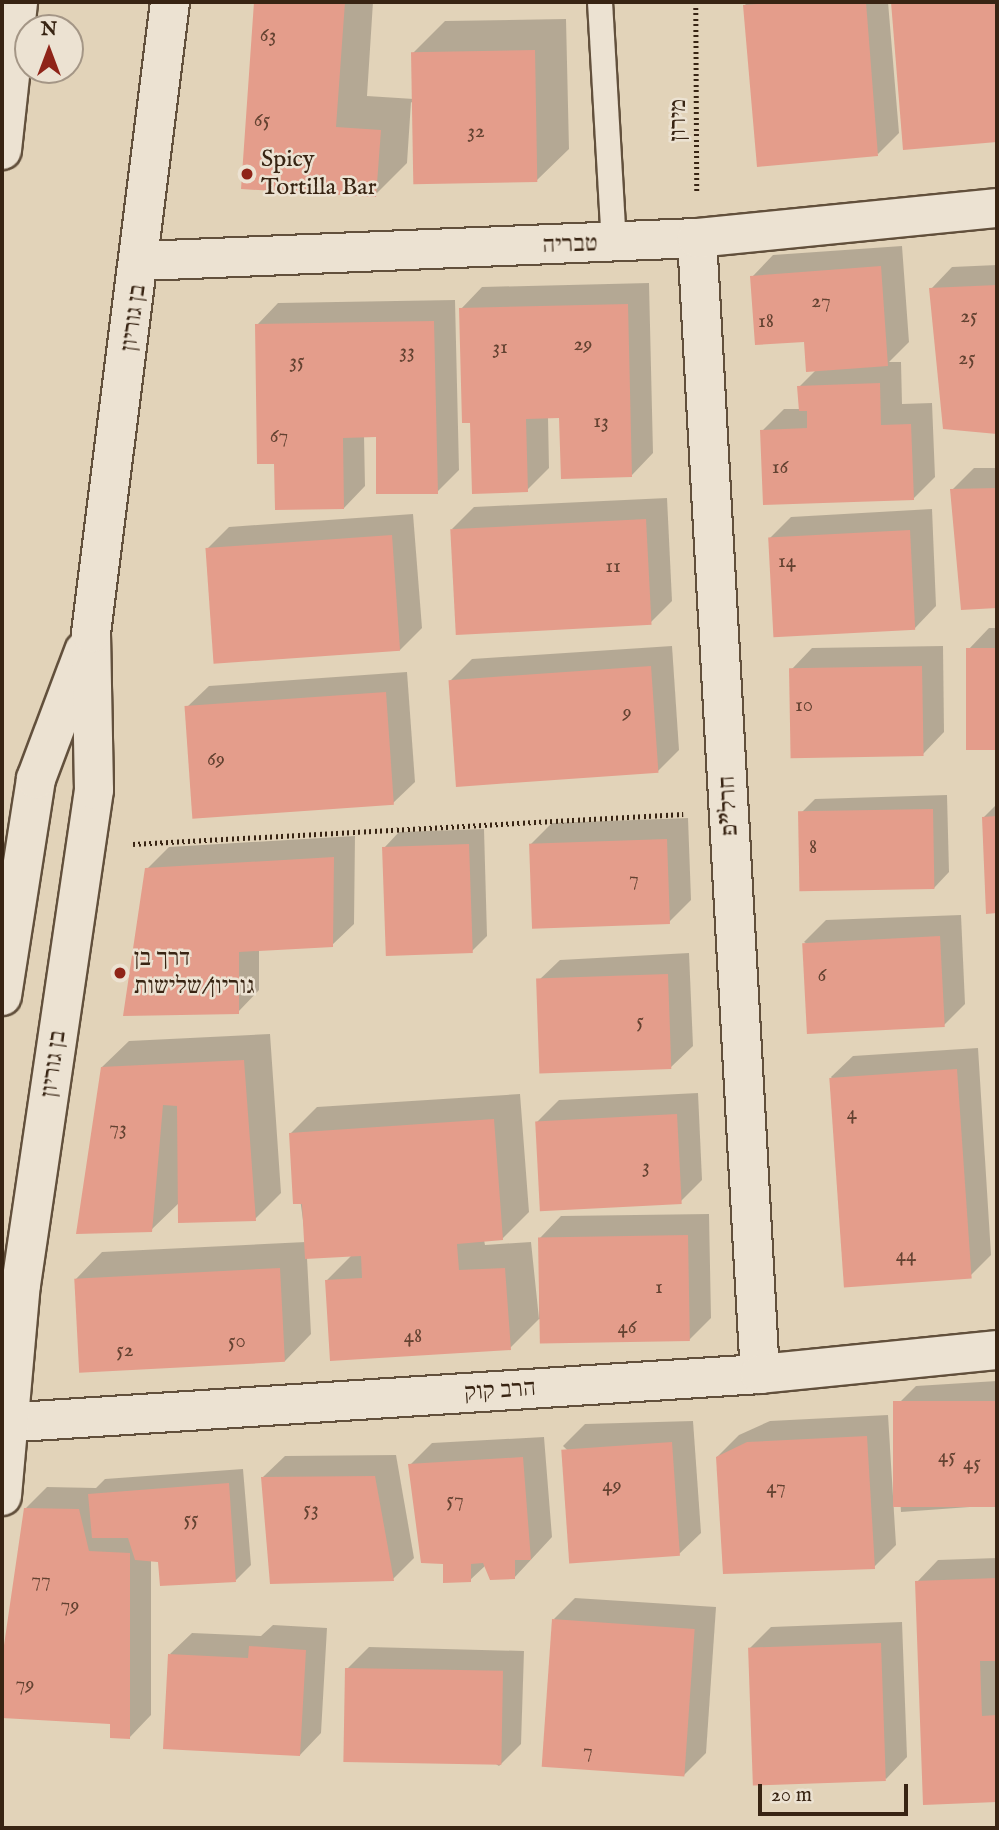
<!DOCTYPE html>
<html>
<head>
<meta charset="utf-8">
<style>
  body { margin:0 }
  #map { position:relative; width:999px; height:1830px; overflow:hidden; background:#e2d3b9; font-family:"IM FELL English","Frank Ruhl Libre",serif }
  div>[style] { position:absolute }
  .shadow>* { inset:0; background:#0003 }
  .building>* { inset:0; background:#e49d8b; transform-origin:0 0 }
  .path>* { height:4.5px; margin-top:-2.25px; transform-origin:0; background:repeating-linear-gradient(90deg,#382413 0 2px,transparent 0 5.5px) }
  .roads { filter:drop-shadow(2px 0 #62503c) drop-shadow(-2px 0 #62503c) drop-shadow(0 2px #62503c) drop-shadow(0 -2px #62503c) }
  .service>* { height:24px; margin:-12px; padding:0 12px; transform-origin:12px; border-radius:12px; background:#ece2d2 }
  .minor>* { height:38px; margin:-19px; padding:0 19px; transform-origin:19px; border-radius:19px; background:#ece2d2 }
  .secondary>* { height:38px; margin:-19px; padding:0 19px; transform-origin:19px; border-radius:19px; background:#ece2d2 }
  .dots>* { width:19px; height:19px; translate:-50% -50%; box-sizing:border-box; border:4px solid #ece2d2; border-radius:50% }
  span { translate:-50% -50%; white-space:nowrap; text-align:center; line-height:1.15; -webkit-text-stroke:5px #ece2d2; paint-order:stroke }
  .number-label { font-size:21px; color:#634231 }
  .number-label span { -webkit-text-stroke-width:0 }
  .street-label { font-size:24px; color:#382413 }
  .poi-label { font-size:24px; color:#382413 }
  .left { translate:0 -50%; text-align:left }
  .frame { position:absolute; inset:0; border:4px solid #382413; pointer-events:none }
  .north { position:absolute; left:14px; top:14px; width:70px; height:70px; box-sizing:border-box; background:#ece2d2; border:2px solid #a49686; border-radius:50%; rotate:0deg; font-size:19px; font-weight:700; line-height:28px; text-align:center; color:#382413 }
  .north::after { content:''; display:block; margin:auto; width:24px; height:32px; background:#8f2418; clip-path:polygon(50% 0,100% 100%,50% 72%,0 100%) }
  .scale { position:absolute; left:758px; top:1784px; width:150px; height:32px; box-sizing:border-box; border:4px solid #382413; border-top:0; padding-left:9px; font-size:21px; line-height:24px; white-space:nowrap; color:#382413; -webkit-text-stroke:5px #ece2d2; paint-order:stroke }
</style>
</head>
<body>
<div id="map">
  <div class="shadow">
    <div style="clip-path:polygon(256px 2px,373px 2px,367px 96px,414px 99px,413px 53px,445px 21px,566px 19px,569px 149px,537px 180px,411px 102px,407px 163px,375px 195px,243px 187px)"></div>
    <div style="clip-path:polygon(748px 2px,888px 2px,899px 133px,878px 154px,744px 6px)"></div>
    <div style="clip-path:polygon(892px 2px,997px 2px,997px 141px,905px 148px)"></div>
    <div style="clip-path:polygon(902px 246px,909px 342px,889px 362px,901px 362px,902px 404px,932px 403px,935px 477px,913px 499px,762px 431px,784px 409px,800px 409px,799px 387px,816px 370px,805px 340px,752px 277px,773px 255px)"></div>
    <div style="clip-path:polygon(997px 265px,997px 432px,945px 428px,931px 289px,952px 267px)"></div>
    <div style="clip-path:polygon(649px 283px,653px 453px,632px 475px,561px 417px,548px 417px,549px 468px,527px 490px,472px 422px,461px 309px,482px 287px)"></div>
    <div style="clip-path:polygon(455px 300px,459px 470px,437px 492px,377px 435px,364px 435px,365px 486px,344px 508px,276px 463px,257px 325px,278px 303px)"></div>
    <div style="clip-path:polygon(974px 468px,997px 468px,997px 606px,963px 608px,952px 490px)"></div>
    <div style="clip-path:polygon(667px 498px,672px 601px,650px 623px,452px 529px,474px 507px)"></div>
    <div style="clip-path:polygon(932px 509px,936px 606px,915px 628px,769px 539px,791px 517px)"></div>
    <div style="clip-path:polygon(413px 514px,422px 628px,400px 650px,207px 549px,229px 527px)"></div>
    <div style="clip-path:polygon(989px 628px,997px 628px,997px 748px,971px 749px,968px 650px)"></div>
    <div style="clip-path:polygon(672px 646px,679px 750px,657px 772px,450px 681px,472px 659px)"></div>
    <div style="clip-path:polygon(943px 646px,944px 732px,923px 754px,791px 670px,812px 648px)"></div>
    <div style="clip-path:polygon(407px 672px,415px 782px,393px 803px,187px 707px,209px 686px)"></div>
    <div style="clip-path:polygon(947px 795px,949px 872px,934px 888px,800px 814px,815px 799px)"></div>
    <div style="clip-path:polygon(997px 804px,997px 911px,988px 912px,983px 818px)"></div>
    <div style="clip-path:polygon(688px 818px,691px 900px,669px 922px,530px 845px,552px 823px)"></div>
    <div style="clip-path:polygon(484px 829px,487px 936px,472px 951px,384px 848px,399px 832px)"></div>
    <div style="clip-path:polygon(355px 836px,354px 924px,332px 945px,259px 949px,259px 990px,238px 1012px,147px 869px,169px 847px)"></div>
    <div style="clip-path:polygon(961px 915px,965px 1004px,943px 1026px,804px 942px,826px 920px)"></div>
    <div style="clip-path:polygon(689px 953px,693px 1046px,671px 1067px,538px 981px,560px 960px)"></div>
    <div style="clip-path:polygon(270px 1034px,281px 1193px,255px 1219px,180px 1202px,151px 1230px,102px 1067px,129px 1041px)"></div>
    <div style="clip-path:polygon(978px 1048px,991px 1255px,969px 1277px,831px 1077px,853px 1056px)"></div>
    <div style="clip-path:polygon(698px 1093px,702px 1180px,680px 1202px,537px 1122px,559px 1100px)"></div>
    <div style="clip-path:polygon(520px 1094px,529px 1212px,502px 1239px,484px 1240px,485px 1245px,531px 1242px,539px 1319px,540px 1238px,561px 1216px,709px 1214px,711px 1318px,689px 1340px,539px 1319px,510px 1348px,326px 1281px,352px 1255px,307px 1258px,311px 1334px,285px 1361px,76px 1279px,102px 1252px,306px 1242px,291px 1133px,317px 1107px)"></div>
    <div style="clip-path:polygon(997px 1381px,997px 1505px,901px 1512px,894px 1408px,916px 1386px)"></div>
    <div style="clip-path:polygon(888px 1415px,896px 1545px,874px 1567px,717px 1457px,739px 1435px,770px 1421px)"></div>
    <div style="clip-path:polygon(693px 1421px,701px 1533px,679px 1554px,563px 1446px,585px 1424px)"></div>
    <div style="clip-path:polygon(544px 1437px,552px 1537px,514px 1578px,486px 1565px,470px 1580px,444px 1563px,410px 1465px,432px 1443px)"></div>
    <div style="clip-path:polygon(396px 1455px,414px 1558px,393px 1579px,263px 1477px,285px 1456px)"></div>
    <div style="clip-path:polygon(243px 1469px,251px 1565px,236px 1580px,151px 1560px,151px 1715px,130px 1737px,112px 1722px,2px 1716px,2px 1671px,25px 1509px,47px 1487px,96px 1488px,105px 1479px)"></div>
    <div style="clip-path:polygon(997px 1558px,997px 1800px,925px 1803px,917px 1582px,938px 1560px)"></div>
    <div style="clip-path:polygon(575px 1598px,716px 1607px,706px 1753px,684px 1775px,554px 1619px)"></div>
    <div style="clip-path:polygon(902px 1622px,907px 1757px,886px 1779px,749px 1649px,771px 1627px)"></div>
    <div style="clip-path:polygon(273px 1625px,327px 1628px,321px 1733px,300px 1755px,170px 1654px,192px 1633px,261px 1636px)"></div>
    <div style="clip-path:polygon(369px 1647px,524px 1651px,521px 1744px,499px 1766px,347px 1669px)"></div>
  </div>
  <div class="building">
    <div style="clip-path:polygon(254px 2px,345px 2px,336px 127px,381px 130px,376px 197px,241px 189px)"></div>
    <div style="clip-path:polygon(782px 2px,866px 2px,878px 156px,757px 167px,743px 5px)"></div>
    <div style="clip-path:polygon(891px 2px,997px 2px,997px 142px,903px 150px)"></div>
    <div style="left:535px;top:50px;width:132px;height:124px;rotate:89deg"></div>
    <div style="clip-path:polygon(881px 266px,888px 366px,806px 372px,804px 342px,755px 345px,750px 276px)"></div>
    <div style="clip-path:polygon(997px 285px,997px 434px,943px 429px,929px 288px)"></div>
    <div style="clip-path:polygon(628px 304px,632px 477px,561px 479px,559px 418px,526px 419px,528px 492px,472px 494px,470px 423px,462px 423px,459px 308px)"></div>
    <div style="clip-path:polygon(434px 321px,438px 494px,376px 494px,376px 437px,343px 438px,344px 509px,275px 510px,274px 464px,257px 464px,255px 324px)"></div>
    <div style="clip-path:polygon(880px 383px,881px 425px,911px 424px,914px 500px,763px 505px,760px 430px,807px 428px,807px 411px,799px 411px,797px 386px)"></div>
    <div style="clip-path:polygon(997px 488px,997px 608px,961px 610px,950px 489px)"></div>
    <div style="left:646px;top:519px;width:106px;height:196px;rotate:87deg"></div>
    <div style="left:910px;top:530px;width:100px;height:142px;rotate:87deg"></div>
    <div style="left:392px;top:535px;width:116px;height:187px;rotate:86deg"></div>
    <div style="left:997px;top:648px;width:102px;height:31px;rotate:90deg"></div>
    <div style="left:651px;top:666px;width:107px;height:203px;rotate:86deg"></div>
    <div style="left:922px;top:666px;width:90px;height:133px;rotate:89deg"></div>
    <div style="left:386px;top:692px;width:113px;height:202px;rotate:86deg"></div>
    <div style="left:933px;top:809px;width:80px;height:135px;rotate:89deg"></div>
    <div style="clip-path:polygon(997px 816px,997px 913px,986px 914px,982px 817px)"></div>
    <div style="left:667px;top:839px;width:85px;height:138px;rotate:88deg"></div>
    <div style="left:469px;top:844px;width:109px;height:87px;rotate:88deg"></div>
    <div style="clip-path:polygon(334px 857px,333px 947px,239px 952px,239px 1014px,123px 1016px,145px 868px)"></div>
    <div style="left:940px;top:936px;width:91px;height:138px;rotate:87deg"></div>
    <div style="left:668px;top:974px;width:95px;height:132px;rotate:88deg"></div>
    <div style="clip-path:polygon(244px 1060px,256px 1221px,178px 1223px,177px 1106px,163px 1105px,152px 1232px,76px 1234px,101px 1067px)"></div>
    <div style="left:957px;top:1069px;width:210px;height:128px;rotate:86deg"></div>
    <div style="left:677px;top:1114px;width:90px;height:142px;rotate:87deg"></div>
    <div style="clip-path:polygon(494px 1119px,503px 1240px,457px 1244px,459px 1270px,505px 1268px,511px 1350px,330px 1361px,325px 1280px,362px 1278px,361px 1256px,305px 1259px,302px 1204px,293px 1204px,289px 1133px)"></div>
    <div style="left:688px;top:1235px;width:106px;height:150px;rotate:89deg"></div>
    <div style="left:280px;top:1268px;width:94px;height:206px;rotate:87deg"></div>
    <div style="left:997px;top:1401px;width:106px;height:104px;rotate:90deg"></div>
    <div style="clip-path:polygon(867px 1436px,875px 1569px,723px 1574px,716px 1457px,747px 1442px)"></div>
    <div style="left:672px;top:1442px;width:114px;height:111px;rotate:86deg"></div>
    <div style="clip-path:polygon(523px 1457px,531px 1560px,515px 1560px,515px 1579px,490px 1580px,483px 1563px,471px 1564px,471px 1582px,443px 1583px,443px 1564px,421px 1563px,408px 1464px)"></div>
    <div style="clip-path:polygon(375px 1476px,394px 1581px,270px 1584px,261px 1477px)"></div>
    <div style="clip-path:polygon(229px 1483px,236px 1582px,160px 1586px,158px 1562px,135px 1560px,128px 1538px,92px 1538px,88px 1494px)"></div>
    <div style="clip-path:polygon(24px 1508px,79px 1509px,89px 1551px,130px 1553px,130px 1739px,110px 1738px,110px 1724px,2px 1718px,2px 1659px)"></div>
    <div style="clip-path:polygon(997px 1578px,997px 1661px,980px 1661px,982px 1716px,997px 1715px,997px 1802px,923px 1805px,915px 1581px)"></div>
    <div style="left:552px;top:1619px;width:143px;height:148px;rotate:4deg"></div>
    <div style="left:881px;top:1643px;width:138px;height:133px;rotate:88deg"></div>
    <div style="clip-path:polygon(249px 1646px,306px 1650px,300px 1756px,163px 1749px,168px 1654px,248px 1658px)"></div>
    <div style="left:345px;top:1668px;width:158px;height:94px;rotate:1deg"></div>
  </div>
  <div class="path">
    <div style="left:696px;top:2px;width:190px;rotate:89.7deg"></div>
    <div style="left:133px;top:844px;width:551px;rotate:-3.12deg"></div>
  </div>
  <div class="roads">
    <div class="service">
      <div style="left:600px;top:2px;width:241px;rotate:86.7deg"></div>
    </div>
    <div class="minor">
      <div style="left:2px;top:150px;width:149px;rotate:-83.8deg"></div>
      <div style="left:697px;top:238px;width:1138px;rotate:86.83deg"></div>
      <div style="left:141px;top:261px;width:556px;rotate:-2.37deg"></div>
      <div style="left:697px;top:238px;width:301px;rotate:-5.7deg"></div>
      <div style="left:2px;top:1423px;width:760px;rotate:-3.7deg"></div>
      <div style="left:760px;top:1374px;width:238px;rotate:-5.8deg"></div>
    </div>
    <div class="secondary">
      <div style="left:2px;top:996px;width:220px;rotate:-81.1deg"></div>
      <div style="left:36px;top:779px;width:137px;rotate:-69.4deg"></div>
      <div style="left:2px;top:1496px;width:212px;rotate:-84.9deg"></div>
      <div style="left:21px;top:1285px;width:500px;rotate:-81.61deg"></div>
      <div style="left:94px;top:790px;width:157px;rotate:-91.1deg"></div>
      <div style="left:91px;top:633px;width:636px;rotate:-82.86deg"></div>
    </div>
  </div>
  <div class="dots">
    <div style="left:247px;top:174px;background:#8f2418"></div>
    <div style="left:120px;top:973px;background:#8f2418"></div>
  </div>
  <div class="number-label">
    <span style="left:268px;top:36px">63</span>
    <span style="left:262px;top:121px">65</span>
    <span style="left:476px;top:132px">32</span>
    <span style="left:821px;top:302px">27</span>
    <span style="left:969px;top:317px">25</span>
    <span style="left:766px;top:322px">18</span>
    <span style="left:583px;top:345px">29</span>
    <span style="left:500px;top:348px">31</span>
    <span style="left:407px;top:352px">33</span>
    <span style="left:967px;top:359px">25</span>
    <span style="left:297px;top:362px">35</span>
    <span style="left:601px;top:422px">13</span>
    <span style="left:279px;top:437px">67</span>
    <span style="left:780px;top:468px">16</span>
    <span style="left:787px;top:562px">14</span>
    <span style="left:613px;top:567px">11</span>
    <span style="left:804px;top:706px">10</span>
    <span style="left:627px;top:713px">9</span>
    <span style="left:216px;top:760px">69</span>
    <span style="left:813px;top:848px">8</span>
    <span style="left:634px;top:880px">7</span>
    <span style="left:822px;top:976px">6</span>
    <span style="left:640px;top:1022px">5</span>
    <span style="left:852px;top:1114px">4</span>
    <span style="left:118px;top:1129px">73</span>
    <span style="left:646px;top:1167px">3</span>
    <span style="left:906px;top:1256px">44</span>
    <span style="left:659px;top:1288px">1</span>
    <span style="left:627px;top:1328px">46</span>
    <span style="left:413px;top:1337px">48</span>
    <span style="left:237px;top:1342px">50</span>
    <span style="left:125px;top:1351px">52</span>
    <span style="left:947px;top:1457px">45</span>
    <span style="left:972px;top:1464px">45</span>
    <span style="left:612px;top:1486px">49</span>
    <span style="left:776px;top:1488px">47</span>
    <span style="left:455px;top:1501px">57</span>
    <span style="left:311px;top:1510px">53</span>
    <span style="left:191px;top:1520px">55</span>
    <span style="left:41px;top:1581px">77</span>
    <span style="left:70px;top:1606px">79</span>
    <span style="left:25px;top:1685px">79</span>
    <span style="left:588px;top:1752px">7</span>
  </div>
  <div class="street-label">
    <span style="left:679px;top:120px;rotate:-90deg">מירון</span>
    <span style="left:570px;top:245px;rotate:-2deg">טבריה</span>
    <span style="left:134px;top:318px;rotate:-82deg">בן גוריון</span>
    <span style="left:729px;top:806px;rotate:-93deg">חרל"פ</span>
    <span style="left:54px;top:1064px;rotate:-82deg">בן גוריון</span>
    <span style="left:500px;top:1391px;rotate:-4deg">הרב קוק</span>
  </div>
  <div class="poi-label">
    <span class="left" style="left:261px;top:174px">Spicy<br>Tortilla Bar</span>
    <span class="left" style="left:134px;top:973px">דרך בן<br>גוריון/שלישות</span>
  </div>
  <div class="frame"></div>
  <div class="north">N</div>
  <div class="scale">20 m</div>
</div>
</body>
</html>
